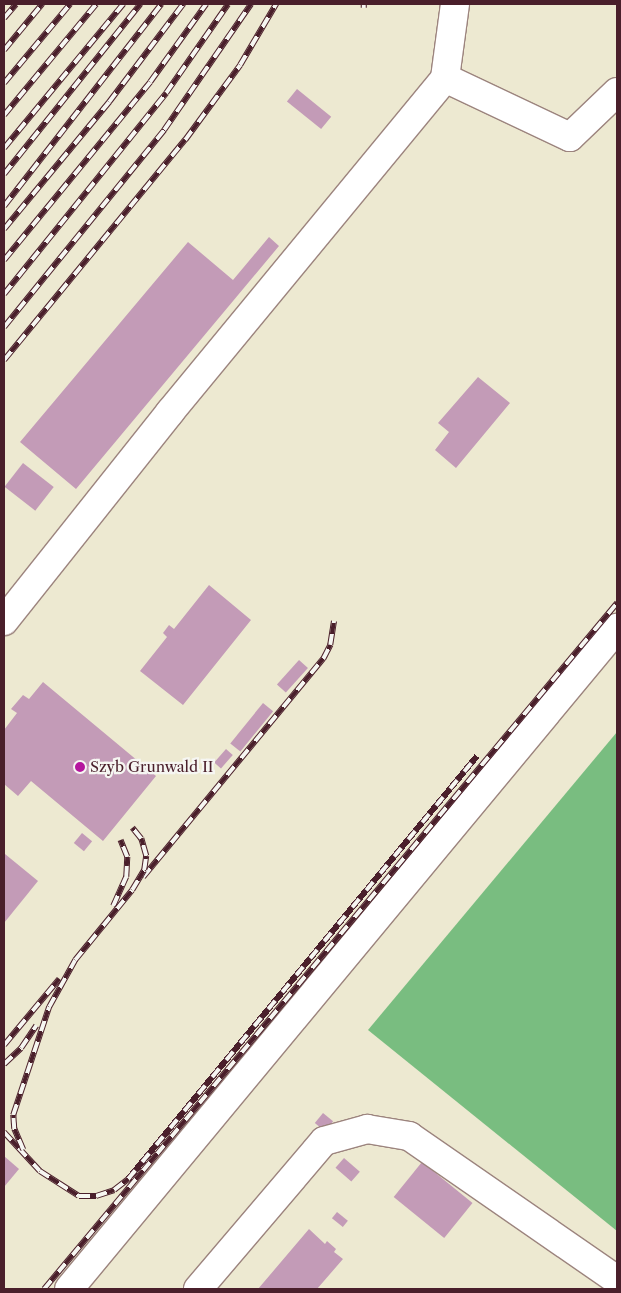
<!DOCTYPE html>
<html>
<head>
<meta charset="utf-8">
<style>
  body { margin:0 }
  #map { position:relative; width:621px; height:1293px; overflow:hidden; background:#ede9d1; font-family:"Libre Caslon Text",serif }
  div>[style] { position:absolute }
  .forest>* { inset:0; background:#79bd80 }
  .building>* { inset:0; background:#c39bb7; transform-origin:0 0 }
  .roads { filter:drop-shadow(1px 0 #9c847e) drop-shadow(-1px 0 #9c847e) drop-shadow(0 1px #9c847e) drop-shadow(0 -1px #9c847e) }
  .minor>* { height:28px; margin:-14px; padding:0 14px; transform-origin:14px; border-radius:14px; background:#fff }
  .rail>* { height:5.5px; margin-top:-2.75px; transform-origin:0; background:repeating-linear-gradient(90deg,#f6f6f2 0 11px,#4a1f2b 0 22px); box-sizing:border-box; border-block:1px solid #4a1f2b }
  .dots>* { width:14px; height:14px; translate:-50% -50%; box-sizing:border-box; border:2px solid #f6f6f2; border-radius:50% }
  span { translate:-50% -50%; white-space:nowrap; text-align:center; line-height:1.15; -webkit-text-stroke:4.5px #f6f6f2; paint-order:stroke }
  .poi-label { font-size:15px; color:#4a1f2b }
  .left { translate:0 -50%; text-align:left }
  .frame { position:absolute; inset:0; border:5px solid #4a1f2b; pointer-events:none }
</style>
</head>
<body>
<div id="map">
  <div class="forest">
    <div style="clip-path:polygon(617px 732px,617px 1231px,368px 1030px)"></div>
  </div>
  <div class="building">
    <div style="left:297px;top:89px;width:44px;height:16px;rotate:39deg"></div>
    <div style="clip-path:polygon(269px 237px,279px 246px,76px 489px,20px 442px,188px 242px,233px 280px)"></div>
    <div style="clip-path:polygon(478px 377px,510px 403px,456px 468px,435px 450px,449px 432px,438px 423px)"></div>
    <div style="left:23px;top:463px;width:39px;height:30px;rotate:38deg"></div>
    <div style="clip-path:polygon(209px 585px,251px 620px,183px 705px,140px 671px,167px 637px,163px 633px,169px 625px,174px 629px)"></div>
    <div style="left:299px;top:660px;width:12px;height:33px;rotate:42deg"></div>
    <div style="clip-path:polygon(43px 682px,156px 776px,103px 841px,31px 781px,18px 796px,4px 784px,4px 730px,17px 713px,11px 709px,23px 695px,29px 699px)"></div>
    <div style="left:263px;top:703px;width:13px;height:52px;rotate:39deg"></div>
    <div style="left:226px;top:749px;width:9px;height:18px;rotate:41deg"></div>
    <div style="left:82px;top:833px;width:13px;height:13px;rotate:39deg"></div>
    <div style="clip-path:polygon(5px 854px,38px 881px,4px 923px,4px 855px)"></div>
    <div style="left:323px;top:1113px;width:13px;height:13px;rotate:39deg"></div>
    <div style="clip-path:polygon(4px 1156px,19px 1169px,4px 1187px)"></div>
    <div style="left:344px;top:1158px;width:21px;height:13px;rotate:41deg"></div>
    <div style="left:422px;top:1162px;width:65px;height:45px;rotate:39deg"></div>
    <div style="left:337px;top:1212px;width:14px;height:8px;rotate:39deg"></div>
    <div style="clip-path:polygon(309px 1229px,325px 1244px,327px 1241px,336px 1249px,334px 1252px,343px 1259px,317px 1289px,258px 1289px)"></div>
  </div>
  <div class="roads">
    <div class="minor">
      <div style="left:445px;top:78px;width:138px;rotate:25.3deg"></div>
      <div style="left:570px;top:137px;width:65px;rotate:-43.8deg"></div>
      <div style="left:4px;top:621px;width:267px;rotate:-51.5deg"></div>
      <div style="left:170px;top:412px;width:433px;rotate:-50.5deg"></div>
      <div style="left:445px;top:78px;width:75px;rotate:-82.3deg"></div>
      <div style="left:69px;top:1289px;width:859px;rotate:-50.34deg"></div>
      <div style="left:198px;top:1289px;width:194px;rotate:-49.6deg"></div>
      <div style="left:324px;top:1141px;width:45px;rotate:-15.6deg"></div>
      <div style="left:367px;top:1129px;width:43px;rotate:9.5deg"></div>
      <div style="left:409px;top:1136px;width:253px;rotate:34.7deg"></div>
    </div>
  </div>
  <div class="rail">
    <div style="left:364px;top:4px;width:4px;rotate:90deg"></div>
    <div style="left:4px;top:18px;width:18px;rotate:-49deg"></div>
    <div style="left:4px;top:50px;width:60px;rotate:-50.4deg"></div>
    <div style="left:4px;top:83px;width:103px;rotate:-50.1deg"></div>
    <div style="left:4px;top:115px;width:144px;rotate:-50.3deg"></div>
    <div style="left:4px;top:148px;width:187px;rotate:-50.4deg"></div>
    <div style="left:4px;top:174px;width:218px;rotate:-51.3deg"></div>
    <div style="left:4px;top:206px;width:256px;rotate:-52.1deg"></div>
    <div style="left:4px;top:229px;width:165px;rotate:-50.4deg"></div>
    <div style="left:109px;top:102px;width:123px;rotate:-52.9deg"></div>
    <div style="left:4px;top:260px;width:230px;rotate:-50.6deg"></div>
    <div style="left:150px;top:82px;width:96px;rotate:-54.3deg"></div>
    <div style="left:4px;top:294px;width:258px;rotate:-51.1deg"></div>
    <div style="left:166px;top:93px;width:108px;rotate:-55.1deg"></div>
    <div style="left:4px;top:327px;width:254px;rotate:-50.9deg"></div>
    <div style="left:164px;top:130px;width:153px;rotate:-55.4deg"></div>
    <div style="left:4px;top:360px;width:285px;rotate:-50.6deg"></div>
    <div style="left:185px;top:140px;width:93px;rotate:-53.7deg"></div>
    <div style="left:240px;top:65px;width:71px;rotate:-59.5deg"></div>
    <div style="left:143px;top:877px;width:283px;rotate:-50.5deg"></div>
    <div style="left:323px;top:659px;width:16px;rotate:-63deg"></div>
    <div style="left:330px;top:645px;width:24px;rotate:-81deg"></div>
    <div style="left:113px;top:906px;width:32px;rotate:-66deg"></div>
    <div style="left:126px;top:877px;width:20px;rotate:-87deg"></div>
    <div style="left:127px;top:857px;width:18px;rotate:-112deg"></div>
    <div style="left:4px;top:1045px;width:86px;rotate:-50.2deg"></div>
    <div style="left:4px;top:1064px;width:23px;rotate:-43deg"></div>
    <div style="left:21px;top:1048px;width:27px;rotate:-56deg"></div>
    <div style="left:4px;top:1132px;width:53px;rotate:47.3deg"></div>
    <div style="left:40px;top:1171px;width:46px;rotate:32.7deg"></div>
    <div style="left:79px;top:1196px;width:17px"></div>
    <div style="left:96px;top:1196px;width:19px;rotate:-18deg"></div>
    <div style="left:114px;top:1190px;width:18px;rotate:-38deg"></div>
    <div style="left:128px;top:1179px;width:548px;rotate:-50.48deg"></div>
    <div style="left:23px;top:1150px;width:23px;rotate:-113deg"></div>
    <div style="left:14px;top:1129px;width:14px;rotate:-94deg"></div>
    <div style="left:13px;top:1115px;width:114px;rotate:-71.6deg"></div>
    <div style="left:49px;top:1007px;width:54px;rotate:-61deg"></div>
    <div style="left:75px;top:960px;width:90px;rotate:-50.8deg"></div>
    <div style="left:132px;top:890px;width:23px;rotate:-59deg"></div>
    <div style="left:144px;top:870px;width:14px;rotate:-82deg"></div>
    <div style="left:146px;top:856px;width:18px;rotate:-106deg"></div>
    <div style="left:141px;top:839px;width:14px;rotate:-129deg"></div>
    <div style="left:44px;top:1289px;width:894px;rotate:-50.13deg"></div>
  </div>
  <div class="dots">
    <div style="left:80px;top:767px;background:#b5179e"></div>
  </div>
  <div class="poi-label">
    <span class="left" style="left:90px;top:767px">Szyb Grunwald II</span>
  </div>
  <div class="frame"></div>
</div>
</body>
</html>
